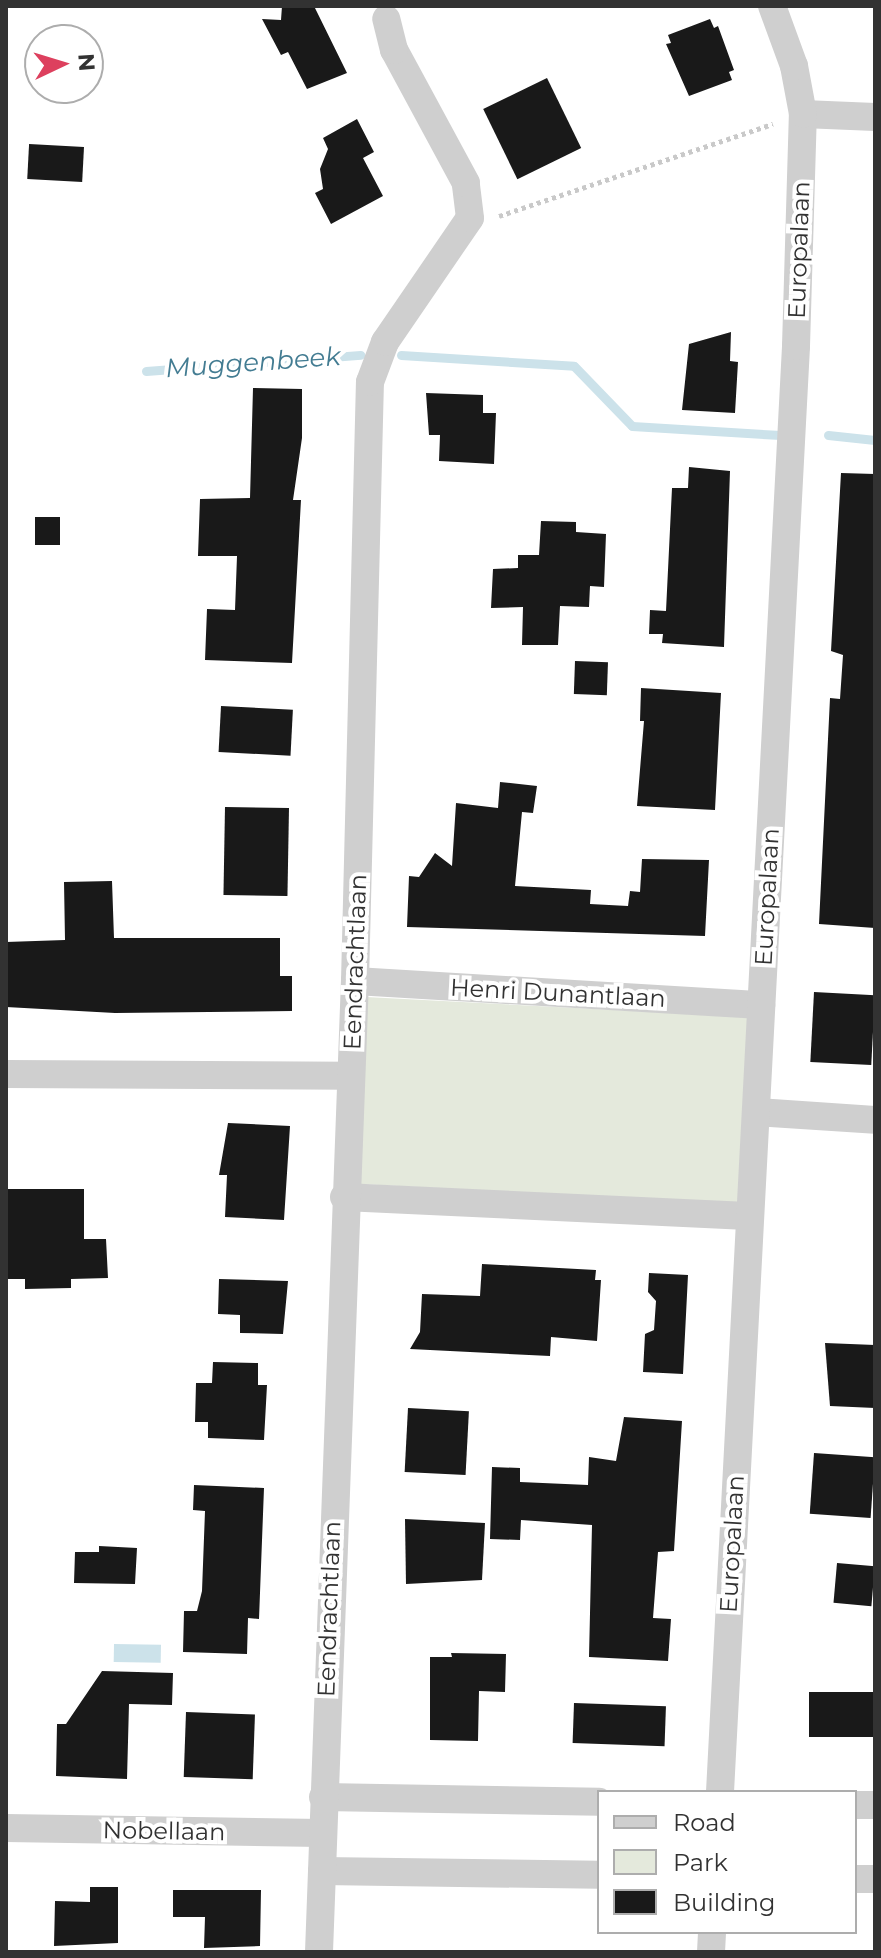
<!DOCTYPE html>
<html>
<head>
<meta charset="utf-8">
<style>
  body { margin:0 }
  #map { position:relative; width:881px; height:1958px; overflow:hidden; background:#fff; font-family:Montserrat,sans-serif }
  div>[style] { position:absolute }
  .green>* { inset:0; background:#e4e9dc; transform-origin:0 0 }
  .water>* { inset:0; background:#cce2ea; transform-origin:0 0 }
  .stream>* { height:9px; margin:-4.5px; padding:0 4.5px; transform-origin:4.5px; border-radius:4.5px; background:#cce2ea }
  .building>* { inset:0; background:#191919; transform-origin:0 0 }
  .path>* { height:5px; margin-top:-2.5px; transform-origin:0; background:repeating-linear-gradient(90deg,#c9c9c9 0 4px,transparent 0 8px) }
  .minor>* { height:28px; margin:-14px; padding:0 14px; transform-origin:14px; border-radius:14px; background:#cfcfcf }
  span { translate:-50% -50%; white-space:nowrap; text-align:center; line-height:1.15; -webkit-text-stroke:8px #fff; paint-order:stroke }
  .street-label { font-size:24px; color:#323232 }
  .water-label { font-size:26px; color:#437c92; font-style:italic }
  .frame { position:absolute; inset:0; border:8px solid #323232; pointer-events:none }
  .legend { position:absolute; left:597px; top:1790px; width:260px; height:144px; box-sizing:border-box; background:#fff; border:2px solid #adadad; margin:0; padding:10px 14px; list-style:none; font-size:24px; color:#323232 }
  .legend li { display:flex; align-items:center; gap:16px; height:40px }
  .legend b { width:40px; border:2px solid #adadad }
  .north { position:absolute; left:24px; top:24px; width:80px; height:80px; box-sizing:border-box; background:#fff; border:2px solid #adadad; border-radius:50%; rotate:86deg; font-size:22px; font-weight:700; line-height:32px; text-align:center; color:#323232 }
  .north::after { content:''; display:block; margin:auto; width:28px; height:36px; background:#dd405e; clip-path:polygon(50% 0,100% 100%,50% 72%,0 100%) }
</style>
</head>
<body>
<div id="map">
  <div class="green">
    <div style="left:366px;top:997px;width:382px;height:187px;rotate:3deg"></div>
  </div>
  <div class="water">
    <div style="left:114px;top:1644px;width:47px;height:18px;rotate:1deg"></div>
  </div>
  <div class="stream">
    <div style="left:401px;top:355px;width:173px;rotate:3.6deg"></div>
    <div style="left:574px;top:366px;width:83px;rotate:46deg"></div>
    <div style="left:632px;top:426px;width:149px;rotate:3.5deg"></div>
    <div style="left:146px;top:371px;width:215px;rotate:-4.3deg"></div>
    <div style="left:828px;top:435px;width:47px;rotate:6.1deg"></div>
  </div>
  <div class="building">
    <div style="clip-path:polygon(282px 6px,314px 6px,347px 73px,307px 89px,288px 52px,281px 55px,262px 19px,281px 20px)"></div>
    <div style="clip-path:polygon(710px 19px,714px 28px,718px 26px,734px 70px,729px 72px,732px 80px,689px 96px,666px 44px,671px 43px,668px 35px)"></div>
    <div style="left:547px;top:78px;width:78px;height:71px;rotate:64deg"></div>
    <div style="clip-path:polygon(357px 119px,374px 152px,363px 158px,383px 196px,331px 224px,315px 193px,323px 189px,320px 169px,328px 149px,323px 138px)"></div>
    <div style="left:84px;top:147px;width:35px;height:55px;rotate:93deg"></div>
    <div style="clip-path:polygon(731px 332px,730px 361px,738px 362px,735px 413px,682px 410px,689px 344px)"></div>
    <div style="clip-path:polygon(253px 388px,302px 389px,302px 438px,293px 500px,301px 500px,292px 663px,205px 660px,207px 609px,235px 610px,237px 556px,198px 556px,200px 499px,250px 498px)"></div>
    <div style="clip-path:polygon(426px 393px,483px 395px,483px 413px,496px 413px,494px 464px,439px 461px,440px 435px,429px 435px)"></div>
    <div style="clip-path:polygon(689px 467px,730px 471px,724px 647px,662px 643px,663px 634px,649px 634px,650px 610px,666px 611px,672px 488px,688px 488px)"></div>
    <div style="clip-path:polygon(841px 473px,875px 474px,875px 928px,819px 924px,830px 698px,840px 699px,843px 655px,831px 651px)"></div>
    <div style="left:35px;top:517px;width:25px;height:28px"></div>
    <div style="clip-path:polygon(541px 521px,576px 522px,576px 532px,606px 534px,604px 587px,590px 586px,589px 607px,560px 606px,558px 645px,522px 645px,523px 607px,491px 608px,493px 569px,518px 568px,518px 555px,539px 555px)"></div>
    <div style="left:575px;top:661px;width:33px;height:33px;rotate:2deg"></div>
    <div style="clip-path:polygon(641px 688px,721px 693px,715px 810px,637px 806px,644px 721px,640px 721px)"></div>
    <div style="left:221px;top:706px;width:72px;height:46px;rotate:3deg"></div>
    <div style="clip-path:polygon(500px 782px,537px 786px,533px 813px,522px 812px,515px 886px,591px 890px,590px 904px,628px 906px,630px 891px,640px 892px,642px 859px,709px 860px,705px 936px,407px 927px,409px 876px,419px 877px,435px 853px,452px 866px,456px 803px,498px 808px)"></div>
    <div style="left:225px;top:807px;width:64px;height:88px;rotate:1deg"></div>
    <div style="clip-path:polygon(112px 881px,114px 938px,280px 938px,280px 976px,292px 976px,292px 1011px,115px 1013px,6px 1007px,6px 942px,65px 940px,64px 882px)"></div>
    <div style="left:814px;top:992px;width:61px;height:70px;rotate:3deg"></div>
    <div style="clip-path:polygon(228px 1123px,290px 1126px,284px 1220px,225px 1217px,227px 1175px,219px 1175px)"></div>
    <div style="clip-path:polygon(6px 1189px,84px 1189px,84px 1239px,106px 1239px,108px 1278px,71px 1279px,71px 1288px,25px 1289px,25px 1279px,6px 1279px)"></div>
    <div style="clip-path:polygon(482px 1264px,596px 1270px,595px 1280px,601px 1280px,597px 1341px,551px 1337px,550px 1356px,410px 1349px,420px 1332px,422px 1294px,480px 1296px)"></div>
    <div style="clip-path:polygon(649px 1273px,688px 1275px,683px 1374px,643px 1372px,645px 1334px,654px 1330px,656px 1301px,648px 1292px)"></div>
    <div style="clip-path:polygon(219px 1279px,288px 1281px,283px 1334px,240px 1333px,240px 1315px,218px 1314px)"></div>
    <div style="clip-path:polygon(825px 1343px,875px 1345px,875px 1408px,830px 1406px)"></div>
    <div style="clip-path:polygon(213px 1362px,258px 1363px,258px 1385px,267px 1385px,264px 1440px,208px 1438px,208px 1422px,195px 1422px,196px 1383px,212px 1383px)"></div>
    <div style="left:408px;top:1408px;width:61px;height:64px;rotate:3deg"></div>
    <div style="clip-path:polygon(624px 1417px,682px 1421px,674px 1551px,658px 1552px,653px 1618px,671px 1619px,668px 1661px,589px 1657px,592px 1525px,521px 1520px,520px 1540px,490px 1539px,492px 1467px,520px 1468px,520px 1482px,588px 1485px,589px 1457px,616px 1461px)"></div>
    <div style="left:814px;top:1453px;width:61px;height:61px;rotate:4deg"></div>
    <div style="clip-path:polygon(194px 1485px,264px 1488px,259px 1619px,248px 1618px,247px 1654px,183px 1652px,184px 1611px,197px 1611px,202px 1591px,205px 1511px,193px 1510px)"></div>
    <div style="clip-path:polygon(405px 1519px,485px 1523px,482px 1580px,406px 1584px)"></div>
    <div style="clip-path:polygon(99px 1546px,137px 1548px,135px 1584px,74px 1583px,75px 1552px,99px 1552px)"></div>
    <div style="left:837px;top:1563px;width:38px;height:40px;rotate:5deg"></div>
    <div style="clip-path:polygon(451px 1653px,506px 1654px,505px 1692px,479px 1691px,478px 1741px,430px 1740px,430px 1657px,452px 1657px)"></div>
    <div style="clip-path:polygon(102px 1671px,173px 1673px,172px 1705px,129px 1704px,127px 1779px,56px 1776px,57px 1724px,66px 1724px)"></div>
    <div style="left:809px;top:1692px;width:66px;height:45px"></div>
    <div style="left:574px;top:1703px;width:92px;height:40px;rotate:2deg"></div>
    <div style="left:186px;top:1712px;width:69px;height:65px;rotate:2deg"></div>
    <div style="clip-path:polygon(90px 1887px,118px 1887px,118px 1943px,54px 1946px,55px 1901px,90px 1902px)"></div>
    <div style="clip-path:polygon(173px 1890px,261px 1890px,260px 1946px,204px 1948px,205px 1917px,173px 1917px)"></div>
  </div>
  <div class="path">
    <div style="left:499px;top:216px;width:289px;rotate:-18.6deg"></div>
  </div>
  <div class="minor">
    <div style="left:803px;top:114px;width:72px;rotate:2.4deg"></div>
    <div style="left:355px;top:981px;width:407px;rotate:3.4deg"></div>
    <div style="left:6px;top:1074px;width:344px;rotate:0.3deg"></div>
    <div style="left:756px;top:1112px;width:119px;rotate:3.8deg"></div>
    <div style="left:344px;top:1197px;width:404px;rotate:2.7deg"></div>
    <div style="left:720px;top:1792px;width:1448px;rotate:-86.99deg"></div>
    <div style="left:796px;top:346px;width:232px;rotate:-88.3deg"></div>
    <div style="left:803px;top:114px;width:49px;rotate:-100.6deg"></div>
    <div style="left:794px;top:66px;width:64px;rotate:-110.1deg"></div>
    <div style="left:323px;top:1797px;width:276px;rotate:1deg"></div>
    <div style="left:855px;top:1805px;width:20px"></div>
    <div style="left:6px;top:1828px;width:316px;rotate:0.9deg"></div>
    <div style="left:322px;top:1871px;width:277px;rotate:0.8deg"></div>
    <div style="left:855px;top:1879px;width:20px"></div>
    <div style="left:319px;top:1952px;width:972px;rotate:-87.88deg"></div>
    <div style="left:355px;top:981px;width:599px;rotate:-88.57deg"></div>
    <div style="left:370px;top:382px;width:43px;rotate:-69.4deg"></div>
    <div style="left:385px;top:342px;width:150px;rotate:-55.6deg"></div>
    <div style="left:470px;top:218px;width:35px;rotate:-97deg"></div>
    <div style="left:466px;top:183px;width:151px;rotate:-118.4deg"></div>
    <div style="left:394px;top:50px;width:32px;rotate:-104deg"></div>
    <div style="left:711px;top:1952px;width:20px;rotate:-87deg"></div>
  </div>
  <div class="street-label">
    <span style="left:799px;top:250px;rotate:-88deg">Europalaan</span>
    <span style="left:767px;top:897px;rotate:-87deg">Europalaan</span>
    <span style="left:355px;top:962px;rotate:-88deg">Eendrachtlaan</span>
    <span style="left:558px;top:993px;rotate:3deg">Henri Dunantlaan</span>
    <span style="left:732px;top:1544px;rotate:-87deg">Europalaan</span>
    <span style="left:329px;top:1609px;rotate:-88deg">Eendrachtlaan</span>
    <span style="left:164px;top:1831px;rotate:1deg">Nobellaan</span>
  </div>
  <div class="water-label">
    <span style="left:253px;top:363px;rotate:-4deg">Muggenbeek</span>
  </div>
  <div class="frame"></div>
  <ul class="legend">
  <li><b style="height:10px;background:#cfcfcf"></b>Road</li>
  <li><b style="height:22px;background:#e4e9dc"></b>Park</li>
  <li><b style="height:22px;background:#191919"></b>Building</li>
  </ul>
  <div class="north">N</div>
</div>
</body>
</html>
